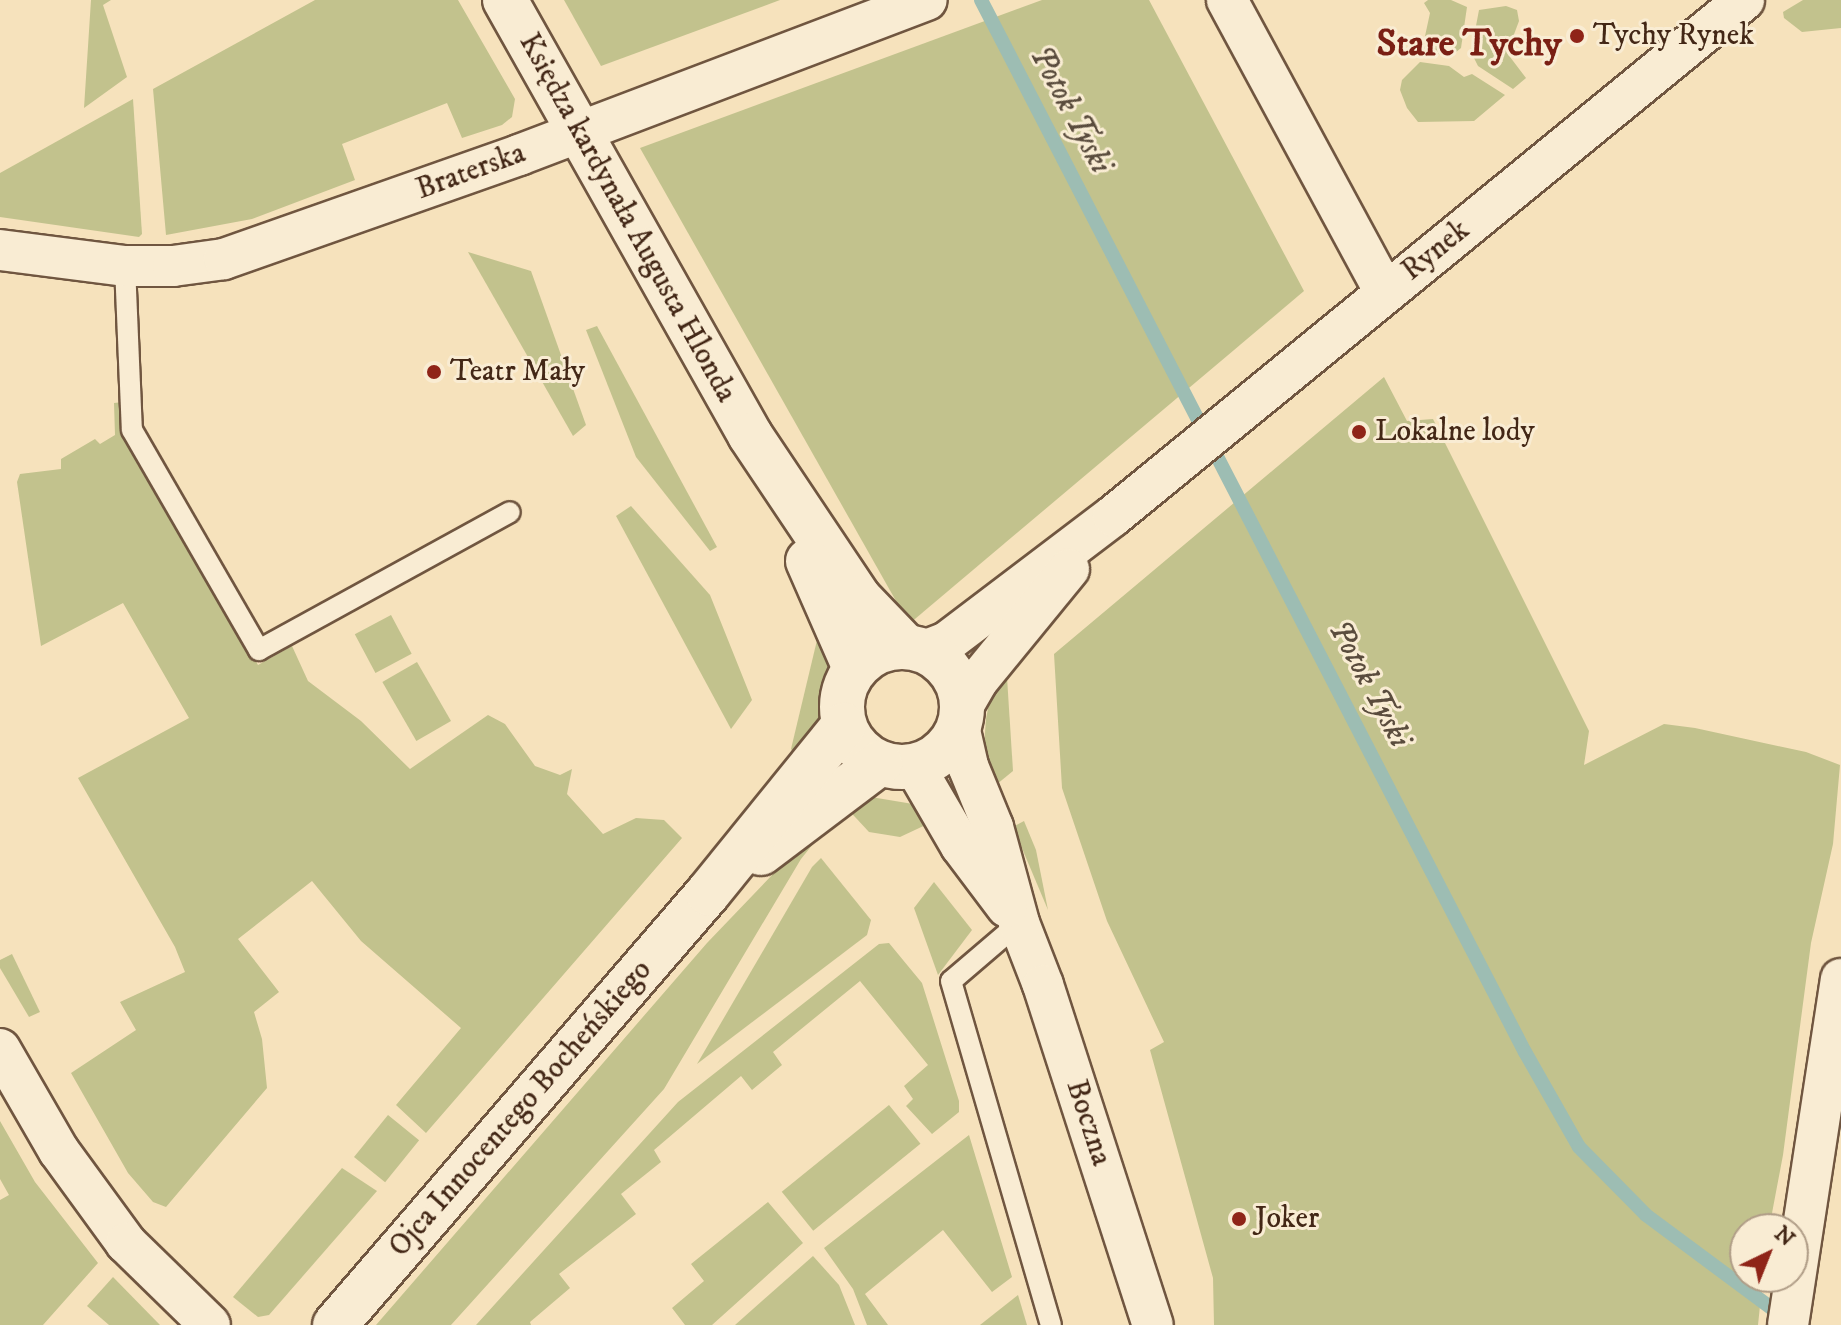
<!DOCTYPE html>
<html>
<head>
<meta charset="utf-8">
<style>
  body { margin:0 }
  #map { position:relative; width:1841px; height:1325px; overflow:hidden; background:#f6e2bc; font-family:"IM FELL DW Pica",serif }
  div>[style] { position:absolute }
  .green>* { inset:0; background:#c2c28d; transform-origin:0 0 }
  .stream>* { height:14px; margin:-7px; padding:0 7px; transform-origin:7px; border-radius:7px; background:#9dbdb3 }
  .roads { filter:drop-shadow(2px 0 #705640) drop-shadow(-2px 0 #705640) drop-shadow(0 2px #705640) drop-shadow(0 -2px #705640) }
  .service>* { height:20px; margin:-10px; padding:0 10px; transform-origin:10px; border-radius:10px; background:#f9ecd3 }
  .minor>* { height:40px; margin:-20px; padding:0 20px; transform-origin:20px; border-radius:20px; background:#f9ecd3 }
  .tertiary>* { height:44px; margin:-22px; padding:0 22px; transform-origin:22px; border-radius:22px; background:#f9ecd3 }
  .tertiary>.ring { margin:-22px; padding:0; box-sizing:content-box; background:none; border:44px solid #f9ecd3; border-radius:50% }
  .dots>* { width:22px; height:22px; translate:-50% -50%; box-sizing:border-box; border:4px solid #f9ecd3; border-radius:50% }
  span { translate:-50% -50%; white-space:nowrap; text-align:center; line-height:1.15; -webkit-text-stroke:6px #f9ecd3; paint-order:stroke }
  .poi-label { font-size:30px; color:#432716 }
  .left { translate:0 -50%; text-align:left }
  .street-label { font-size:30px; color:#432716 }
  .water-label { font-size:32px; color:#5a4c3d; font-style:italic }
  .district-label { font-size:38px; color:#7a1f14; font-weight:700 }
  .north { position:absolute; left:1729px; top:1213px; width:80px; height:80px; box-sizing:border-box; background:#f9ecd3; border:2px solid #b09d87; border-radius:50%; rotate:43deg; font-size:22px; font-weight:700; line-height:32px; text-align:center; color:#432716 }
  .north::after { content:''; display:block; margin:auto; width:28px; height:36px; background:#8f2418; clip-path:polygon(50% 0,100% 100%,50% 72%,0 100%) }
</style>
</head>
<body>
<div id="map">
  <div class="green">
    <div style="clip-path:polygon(91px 0,111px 0,103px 5px,127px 77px,84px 108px)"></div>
    <div style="clip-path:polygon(315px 0,458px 0,515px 99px,512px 117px,502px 125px,462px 138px,447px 103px,342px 144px,355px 180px,252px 219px,166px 235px,153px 89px)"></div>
    <div style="clip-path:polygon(564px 0,780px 0,601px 66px)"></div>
    <div style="clip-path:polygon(1042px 0,1149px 0,1304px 291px,909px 624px,640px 148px)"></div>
    <div style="clip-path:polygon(1428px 0,1451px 0,1467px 7px,1461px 48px,1450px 57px,1422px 50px,1430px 13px,1424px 3px)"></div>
    <div style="clip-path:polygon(1803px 0,1841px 0,1841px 28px,1802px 32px,1784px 18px,1783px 12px)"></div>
    <div style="clip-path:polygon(1506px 6px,1517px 10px,1519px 21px,1507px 53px,1526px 78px,1513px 89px,1478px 66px,1471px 52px,1479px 10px)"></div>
    <div style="clip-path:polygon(1420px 62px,1449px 66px,1464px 77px,1472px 74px,1505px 95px,1474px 121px,1418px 122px,1407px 108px,1400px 90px,1402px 80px)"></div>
    <div style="clip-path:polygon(133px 99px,142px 234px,139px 237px,0 217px,0 173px)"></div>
    <div style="clip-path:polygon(468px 252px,531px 271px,586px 425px,573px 436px)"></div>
    <div style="clip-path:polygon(597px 326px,717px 547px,710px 551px,636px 457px,586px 330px)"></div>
    <div style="clip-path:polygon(1384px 377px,1407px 421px,1433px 419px,1589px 731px,1584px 765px,1664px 724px,1695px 728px,1806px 752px,1840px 765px,1833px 844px,1811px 943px,1783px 1155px,1769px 1229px,1745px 1229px,1745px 1277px,1763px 1277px,1758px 1325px,1214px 1325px,1213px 1278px,1150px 1050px,1164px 1042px,1107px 921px,1062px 788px,1054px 654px)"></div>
    <div style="clip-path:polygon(123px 402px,124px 435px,258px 665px,292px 646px,308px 681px,361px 721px,410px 769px,488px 715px,505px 724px,535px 766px,560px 775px,572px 769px,567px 794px,603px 834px,636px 818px,664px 820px,682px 838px,426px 1133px,396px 1105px,461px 1028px,361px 941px,312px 881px,238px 939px,279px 992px,254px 1012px,262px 1039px,267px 1088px,166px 1207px,153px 1202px,128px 1173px,71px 1073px,136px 1030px,120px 1002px,185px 972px,175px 947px,78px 778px,189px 718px,123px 603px,41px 646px,17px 482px,20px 474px,61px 469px,61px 459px,95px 439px,100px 444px,115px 435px,114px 403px)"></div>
    <div style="clip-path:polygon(631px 506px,710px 595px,752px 700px,731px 729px,616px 516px)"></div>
    <div style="left:391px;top:615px;width:44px;height:41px;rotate:62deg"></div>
    <div style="clip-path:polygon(818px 636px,829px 645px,832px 685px,827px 714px,799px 759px,791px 749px)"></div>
    <div style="left:417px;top:662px;width:68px;height:40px;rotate:60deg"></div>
    <div style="clip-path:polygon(1006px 662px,1013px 771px,991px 789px,983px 760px,986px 719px,993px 682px)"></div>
    <div style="clip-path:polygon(865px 796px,913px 804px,932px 822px,900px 837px,869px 832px,843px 804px)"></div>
    <div style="clip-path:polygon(1024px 821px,1036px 850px,1048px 910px,1013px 827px)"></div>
    <div style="clip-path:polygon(821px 824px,825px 829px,801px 859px,664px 1089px,451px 1325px,376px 1325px,707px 943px)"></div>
    <div style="clip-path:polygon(821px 858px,871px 920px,867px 935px,697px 1064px,812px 867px)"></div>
    <div style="clip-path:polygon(934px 882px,972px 930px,938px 975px,914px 908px)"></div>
    <div style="clip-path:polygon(889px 943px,922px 983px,959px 1101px,959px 1112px,932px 1134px,906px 1106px,913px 1099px,904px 1086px,928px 1065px,860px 981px,773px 1052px,782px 1065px,752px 1090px,741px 1076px,654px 1150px,661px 1162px,621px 1194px,636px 1214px,559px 1274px,570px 1288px,530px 1322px,531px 1325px,476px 1325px,678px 1102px,879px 944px)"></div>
    <div style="clip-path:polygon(12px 954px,40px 1012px,29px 1017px,0 968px,0 960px)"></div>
    <div style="left:889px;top:1105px;width:50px;height:138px;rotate:51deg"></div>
    <div style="left:388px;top:1115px;width:40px;height:54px;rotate:39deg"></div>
    <div style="clip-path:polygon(0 1121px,35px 1182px,98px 1263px,43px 1325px,0 1325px,0 1200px,9px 1195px,0 1179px)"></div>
    <div style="clip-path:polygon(969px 1135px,1012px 1277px,992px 1292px,943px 1230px,865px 1294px,888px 1325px,867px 1325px,853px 1289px,824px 1248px)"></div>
    <div style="clip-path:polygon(342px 1168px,377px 1191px,269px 1315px,258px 1317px,233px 1297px)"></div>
    <div style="clip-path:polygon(768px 1202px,803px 1243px,712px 1325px,685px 1325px,672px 1308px,704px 1281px,691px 1264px)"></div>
    <div style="clip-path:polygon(813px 1256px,839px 1285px,855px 1325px,735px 1325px)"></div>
    <div style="clip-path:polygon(113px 1277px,160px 1325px,109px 1325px,87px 1306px)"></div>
    <div style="clip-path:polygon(1018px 1295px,1027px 1325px,980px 1325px)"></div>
  </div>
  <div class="stream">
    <div style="left:981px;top:0;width:1184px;rotate:62.66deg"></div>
    <div style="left:1525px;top:1052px;width:109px;rotate:60.4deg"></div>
    <div style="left:1579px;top:1147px;width:95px;rotate:45.4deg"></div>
    <div style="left:1646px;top:1215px;width:174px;rotate:36.6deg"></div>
  </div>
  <div class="roads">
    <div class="service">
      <div style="left:125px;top:266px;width:164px;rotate:87.6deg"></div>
      <div style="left:132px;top:430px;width:254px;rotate:60deg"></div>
      <div style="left:259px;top:650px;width:286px;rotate:-28.8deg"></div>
      <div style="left:1019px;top:923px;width:89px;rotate:139.5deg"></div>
      <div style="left:951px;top:981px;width:358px;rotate:73.8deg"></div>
    </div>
    <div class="minor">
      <div style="left:1227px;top:0;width:332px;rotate:61.6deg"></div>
      <div style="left:0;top:250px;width:126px;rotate:7.3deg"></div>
      <div style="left:125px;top:266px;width:48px"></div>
      <div style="left:173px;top:266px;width:51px;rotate:-7.8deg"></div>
      <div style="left:224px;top:259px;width:313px;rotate:-19.4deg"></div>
      <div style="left:519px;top:155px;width:436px;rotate:-20.8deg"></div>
      <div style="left:924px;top:651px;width:25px;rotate:-21deg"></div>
      <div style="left:947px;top:642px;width:208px;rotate:-37.2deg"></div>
      <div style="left:1113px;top:516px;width:815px;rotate:-39.27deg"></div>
      <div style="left:962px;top:708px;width:34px;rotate:-60deg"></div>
      <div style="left:979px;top:679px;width:142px;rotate:-50.7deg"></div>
      <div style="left:959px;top:726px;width:41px;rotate:77.3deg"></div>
      <div style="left:968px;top:766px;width:66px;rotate:67.7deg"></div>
      <div style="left:993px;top:827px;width:99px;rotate:74.8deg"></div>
      <div style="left:1019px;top:923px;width:66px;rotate:68.8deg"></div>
      <div style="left:1043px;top:985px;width:357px;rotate:72.1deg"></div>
      <div style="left:915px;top:767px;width:91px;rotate:59.8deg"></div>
      <div style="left:961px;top:846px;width:76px;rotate:53deg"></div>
      <div style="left:0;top:1049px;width:118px;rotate:60deg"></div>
      <div style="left:59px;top:1151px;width:114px;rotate:53.9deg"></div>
      <div style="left:126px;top:1243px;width:117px;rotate:44.3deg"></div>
      <div style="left:1788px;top:1325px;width:350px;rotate:-81.3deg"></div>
    </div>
    <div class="tertiary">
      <div style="left:505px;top:0;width:499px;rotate:60.6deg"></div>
      <div style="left:750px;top:435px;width:196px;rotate:56.2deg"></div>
      <div style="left:859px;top:598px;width:68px;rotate:46.2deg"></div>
      <div style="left:808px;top:561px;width:117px;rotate:66.3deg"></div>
      <div class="ring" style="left:842px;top:647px;width:76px;height:76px"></div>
      <div style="left:761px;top:853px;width:149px;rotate:-37.1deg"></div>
      <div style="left:335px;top:1325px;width:571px;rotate:-49.19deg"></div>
      <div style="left:708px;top:893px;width:216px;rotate:-51deg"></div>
    </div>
  </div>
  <div class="dots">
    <div style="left:1577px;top:36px;background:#8f2418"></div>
    <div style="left:434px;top:372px;background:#8f2418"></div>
    <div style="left:1359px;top:432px;background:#8f2418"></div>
    <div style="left:1239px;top:1219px;background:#8f2418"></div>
  </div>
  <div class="poi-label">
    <span class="left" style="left:1593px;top:36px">Tychy Rynek</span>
    <span class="left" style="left:450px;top:372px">Teatr Mały</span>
    <span class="left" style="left:1375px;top:432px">Lokalne lody</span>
    <span class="left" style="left:1255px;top:1219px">Joker</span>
  </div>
  <div class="street-label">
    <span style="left:471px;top:172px;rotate:-20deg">Braterska</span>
    <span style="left:627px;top:218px;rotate:61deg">Księdza kardynała Augusta Hlonda</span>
    <span style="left:1436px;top:251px;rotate:-39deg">Rynek</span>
    <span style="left:521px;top:1109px;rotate:-49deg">Ojca Innocentego Bocheńskiego</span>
    <span style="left:1088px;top:1123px;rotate:72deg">Boczna</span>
  </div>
  <div class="water-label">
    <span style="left:1070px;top:110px;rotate:62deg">Potok Tyski</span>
    <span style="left:1369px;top:684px;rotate:62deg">Potok Tyski</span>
  </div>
  <div class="district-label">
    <span style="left:1469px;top:45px">Stare Tychy</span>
  </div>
  <div class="north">N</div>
</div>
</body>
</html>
